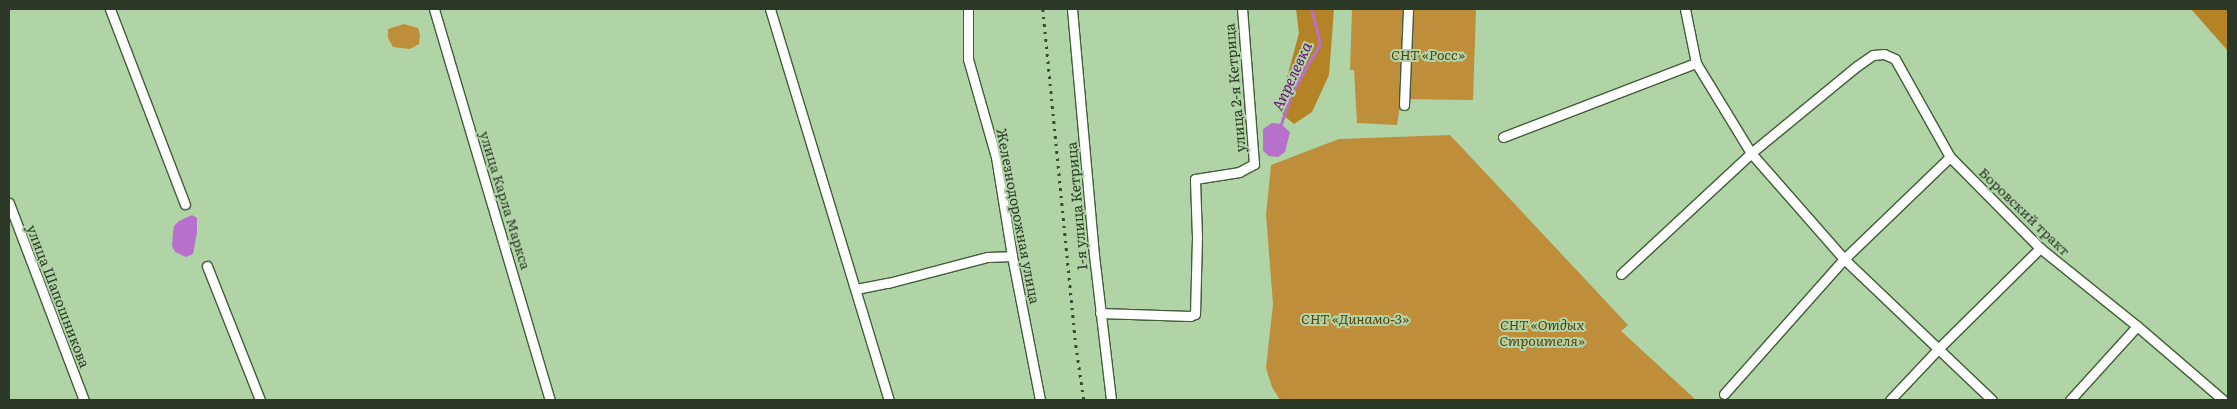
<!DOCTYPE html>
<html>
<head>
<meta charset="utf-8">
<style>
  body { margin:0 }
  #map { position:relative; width:2237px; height:409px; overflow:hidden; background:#b1d4a7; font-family:Literata,serif }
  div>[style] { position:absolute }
  .green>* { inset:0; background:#be8e3b }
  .forest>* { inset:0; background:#b48325 }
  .water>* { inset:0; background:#b770cb }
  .stream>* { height:2.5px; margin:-1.25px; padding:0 1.25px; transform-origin:1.25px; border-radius:1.25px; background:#b770cb }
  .roads { filter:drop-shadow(1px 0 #405e36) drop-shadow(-1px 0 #405e36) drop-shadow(0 1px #405e36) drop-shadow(0 -1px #405e36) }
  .minor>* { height:9px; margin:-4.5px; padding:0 4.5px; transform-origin:4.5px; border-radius:4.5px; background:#fff }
  .rail>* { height:2.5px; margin-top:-1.25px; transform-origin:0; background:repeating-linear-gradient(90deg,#3b4a35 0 2.5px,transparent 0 7.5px) }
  span { translate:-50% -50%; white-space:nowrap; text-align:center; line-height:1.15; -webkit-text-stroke:4px #b1d4a7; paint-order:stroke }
  .park-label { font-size:14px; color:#5a400f; font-style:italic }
  .street-label { font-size:14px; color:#2c3927 }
  .water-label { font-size:15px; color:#6a0980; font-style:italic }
  .frame { position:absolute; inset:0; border:10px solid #2c3927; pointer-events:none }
</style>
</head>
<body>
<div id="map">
  <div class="green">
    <div style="clip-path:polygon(1352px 9px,1476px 9px,1473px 100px,1401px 99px,1397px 125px,1357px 123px,1354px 70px,1350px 70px)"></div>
    <div style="clip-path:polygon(404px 24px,418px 28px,420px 35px,419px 44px,410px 49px,393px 47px,388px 38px,388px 29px)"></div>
    <div style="clip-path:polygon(1450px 135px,1628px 325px,1621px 331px,1696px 400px,1280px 400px,1272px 387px,1266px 368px,1273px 304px,1266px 215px,1271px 165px,1339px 139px)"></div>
  </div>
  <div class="forest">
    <div style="clip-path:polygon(1296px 9px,1334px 9px,1329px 75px,1312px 112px,1294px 124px,1278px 111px,1299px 33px)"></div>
    <div style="clip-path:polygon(2191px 9px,2228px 9px,2228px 51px)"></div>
  </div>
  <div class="water">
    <div style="clip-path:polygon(1272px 123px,1281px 124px,1290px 132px,1285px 152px,1278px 157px,1269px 156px,1263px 151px,1263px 129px)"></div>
    <div style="clip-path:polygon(192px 215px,197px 218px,197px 232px,193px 254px,186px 257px,175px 252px,172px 246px,173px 233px,174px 226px,179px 221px)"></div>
  </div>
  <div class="stream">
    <div style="left:1281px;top:124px;width:34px;rotate:-71deg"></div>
    <div style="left:1292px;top:92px;width:56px;rotate:-59.7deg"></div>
    <div style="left:1320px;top:44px;width:36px;rotate:-104deg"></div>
  </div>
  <div class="roads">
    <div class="minor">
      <div style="left:110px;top:9px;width:209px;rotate:69deg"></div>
      <div style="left:434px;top:9px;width:408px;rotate:73.5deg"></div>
      <div style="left:770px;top:9px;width:409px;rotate:73.1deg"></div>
      <div style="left:968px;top:9px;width:50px;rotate:90deg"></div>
      <div style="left:968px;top:59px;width:102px;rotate:74.1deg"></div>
      <div style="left:996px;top:157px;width:100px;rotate:80.8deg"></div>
      <div style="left:1012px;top:256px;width:147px;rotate:79deg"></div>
      <div style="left:1072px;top:9px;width:247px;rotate:84.9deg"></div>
      <div style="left:1094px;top:255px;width:146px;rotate:83.3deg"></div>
      <div style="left:1685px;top:9px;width:55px;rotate:78.5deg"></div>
      <div style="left:1696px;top:63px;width:105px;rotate:58.6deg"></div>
      <div style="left:1751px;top:153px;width:141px;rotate:48.7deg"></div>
      <div style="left:1844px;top:259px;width:204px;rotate:43.6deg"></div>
      <div style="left:1404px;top:105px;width:96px;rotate:-87.6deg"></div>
      <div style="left:1503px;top:137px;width:207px;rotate:-21deg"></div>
      <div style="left:9px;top:203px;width:211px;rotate:69.2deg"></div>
      <div style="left:207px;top:266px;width:144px;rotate:68.4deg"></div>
      <div style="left:1621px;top:274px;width:178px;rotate:-42.9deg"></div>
      <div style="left:1751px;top:153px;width:137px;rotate:-39.4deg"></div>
      <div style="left:1857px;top:66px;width:19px;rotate:-35deg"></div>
      <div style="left:1873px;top:55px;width:11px;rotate:-5deg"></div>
      <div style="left:1884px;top:54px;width:12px;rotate:24deg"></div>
      <div style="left:1895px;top:59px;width:112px;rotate:60.7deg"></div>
      <div style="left:1950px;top:157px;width:128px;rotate:45.3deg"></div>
      <div style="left:2040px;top:248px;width:124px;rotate:38.8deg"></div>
      <div style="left:2137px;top:326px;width:113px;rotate:40.7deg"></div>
      <div style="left:856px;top:289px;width:33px;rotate:-11deg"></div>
      <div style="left:888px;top:283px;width:102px;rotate:-14.7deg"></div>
      <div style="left:987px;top:257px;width:25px;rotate:-2deg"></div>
      <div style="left:1100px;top:313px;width:90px;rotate:1.9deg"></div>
      <div style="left:1190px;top:316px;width:5px;rotate:-22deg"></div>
      <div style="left:1195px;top:314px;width:77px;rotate:-88.5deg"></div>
      <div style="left:1197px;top:237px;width:58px;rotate:-92deg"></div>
      <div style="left:1195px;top:179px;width:45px;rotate:-9deg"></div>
      <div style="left:1239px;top:172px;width:17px;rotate:-28deg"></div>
      <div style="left:1254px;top:164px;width:155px;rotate:-94.4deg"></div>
      <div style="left:1724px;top:394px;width:181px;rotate:-48.4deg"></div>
      <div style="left:1844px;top:259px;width:147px;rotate:-43.9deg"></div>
      <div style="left:1890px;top:400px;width:70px;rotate:-46.7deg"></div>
      <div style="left:1938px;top:349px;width:144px;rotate:-44.7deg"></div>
      <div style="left:2070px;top:400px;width:100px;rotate:-47.8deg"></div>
    </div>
  </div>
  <div class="rail">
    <div style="left:1043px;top:9px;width:338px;rotate:84.4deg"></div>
    <div style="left:1076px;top:345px;width:56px;rotate:81.7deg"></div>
  </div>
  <div class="park-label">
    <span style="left:1428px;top:54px">СНТ «Росс»</span>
    <span style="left:1355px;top:318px">СНТ «Динамо-3»</span>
    <span style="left:1542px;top:332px">СНТ «Отдых<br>Строителя»</span>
  </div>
  <div class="street-label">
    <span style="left:1234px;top:88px;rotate:-95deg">улица 2-я Кетрица</span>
    <span style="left:506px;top:200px;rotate:73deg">улица Карла Маркса</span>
    <span style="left:1076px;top:206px;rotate:-95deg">1-я улица Кетрица</span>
    <span style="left:2025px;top:211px;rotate:44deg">Боровский тракт</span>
    <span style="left:1019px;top:216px;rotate:79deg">Железнодорожная улица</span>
    <span style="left:59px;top:296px;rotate:69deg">улица Шапошникова</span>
  </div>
  <div class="water-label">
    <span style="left:1291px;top:76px;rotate:-65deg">Апрелевка</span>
  </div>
  <div class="frame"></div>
</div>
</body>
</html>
